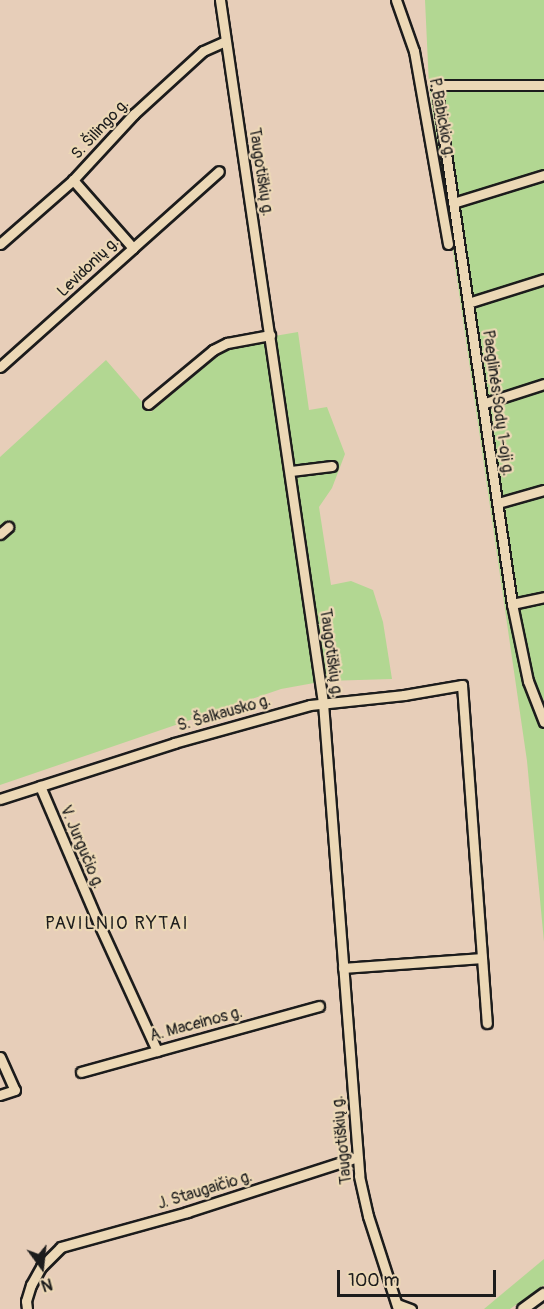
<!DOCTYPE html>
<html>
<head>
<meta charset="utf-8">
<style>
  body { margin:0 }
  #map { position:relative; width:544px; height:1309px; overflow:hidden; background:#e7ceb9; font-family:Pangolin,sans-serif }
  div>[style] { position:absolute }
  .green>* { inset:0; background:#b2d792 }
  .roads { filter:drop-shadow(2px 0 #1c1c1c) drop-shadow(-2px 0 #1c1c1c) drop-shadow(0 2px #1c1c1c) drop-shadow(0 -2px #1c1c1c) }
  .minor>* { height:9px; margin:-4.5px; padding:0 4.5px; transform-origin:4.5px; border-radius:4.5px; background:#ecd8b6 }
  .tertiary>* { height:10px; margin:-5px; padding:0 5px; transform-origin:5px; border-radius:5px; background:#ecd8b6 }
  span { translate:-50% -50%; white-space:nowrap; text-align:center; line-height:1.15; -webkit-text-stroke:4.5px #ecd8b6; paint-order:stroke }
  .street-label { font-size:16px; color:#1c1c1c }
  .neighbourhood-label { font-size:18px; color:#1c1c1c; letter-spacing:1.5px }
  .north { position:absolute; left:12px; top:1237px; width:60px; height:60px; -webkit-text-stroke:4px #ecd8b6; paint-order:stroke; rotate:165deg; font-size:16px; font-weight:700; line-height:24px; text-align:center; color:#1c1c1c }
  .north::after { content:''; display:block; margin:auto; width:21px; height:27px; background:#1c1c1c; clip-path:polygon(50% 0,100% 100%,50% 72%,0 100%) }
  .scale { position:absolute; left:337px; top:1270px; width:159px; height:27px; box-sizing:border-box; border:3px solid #1c1c1c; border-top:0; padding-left:8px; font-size:18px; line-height:21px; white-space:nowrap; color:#1c1c1c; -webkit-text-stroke:4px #ecd8b6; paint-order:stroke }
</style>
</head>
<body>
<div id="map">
  <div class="green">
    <div style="clip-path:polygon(425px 0,544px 0,544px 942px,527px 761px,429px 86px)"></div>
    <div style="clip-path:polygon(298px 332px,309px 410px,327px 407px,345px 454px,332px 488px,319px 507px,331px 585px,351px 581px,373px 590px,383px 622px,392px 679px,325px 681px,281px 689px,0 785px,0 457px,106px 360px,151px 412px,220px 354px,233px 347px,246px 341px)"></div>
    <div style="clip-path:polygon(544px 1259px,544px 1285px,510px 1309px,484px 1309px)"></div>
  </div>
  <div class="roads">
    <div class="minor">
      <div style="left:220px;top:0;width:711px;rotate:81.66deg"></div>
      <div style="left:323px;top:703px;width:474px;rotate:85.6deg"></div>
      <div style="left:359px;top:1176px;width:41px;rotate:77.3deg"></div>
      <div style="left:368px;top:1216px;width:98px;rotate:72.1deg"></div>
      <div style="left:396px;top:0;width:54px;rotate:70.6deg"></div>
      <div style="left:414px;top:51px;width:196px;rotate:80deg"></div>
      <div style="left:544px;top:85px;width:108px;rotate:180deg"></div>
      <div style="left:436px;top:85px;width:525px;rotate:81.67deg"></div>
      <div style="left:512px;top:604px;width:79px;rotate:78.3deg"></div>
      <div style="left:528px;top:681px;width:44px;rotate:68.7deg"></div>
      <div style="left:453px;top:203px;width:95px;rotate:-17.1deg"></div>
      <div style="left:0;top:244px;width:97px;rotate:-41.2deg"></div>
      <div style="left:73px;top:180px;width:90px;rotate:-47.3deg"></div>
      <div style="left:134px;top:114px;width:93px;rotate:-42.4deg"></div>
      <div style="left:203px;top:51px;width:24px;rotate:-24deg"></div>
      <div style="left:133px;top:248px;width:115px;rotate:-41.8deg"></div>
      <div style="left:468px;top:303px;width:80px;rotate:-17.5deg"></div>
      <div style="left:0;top:367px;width:178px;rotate:-41.8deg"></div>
      <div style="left:133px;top:248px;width:91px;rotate:-131.4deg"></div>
      <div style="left:485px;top:403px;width:62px;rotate:-17.9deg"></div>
      <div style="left:148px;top:404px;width:85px;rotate:-39.7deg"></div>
      <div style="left:213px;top:350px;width:16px;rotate:-27deg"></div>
      <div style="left:227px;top:343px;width:44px;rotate:-10.5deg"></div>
      <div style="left:291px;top:471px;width:41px;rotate:-7deg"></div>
      <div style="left:498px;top:503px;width:48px;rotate:-15.8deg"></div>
      <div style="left:0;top:534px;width:11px;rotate:-41deg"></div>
      <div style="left:512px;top:604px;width:33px;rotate:-12deg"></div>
      <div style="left:40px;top:786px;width:148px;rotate:66.9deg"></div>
      <div style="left:98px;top:922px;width:142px;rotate:65.4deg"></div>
      <div style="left:0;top:799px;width:183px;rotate:-17.8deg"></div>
      <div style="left:174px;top:743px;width:141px;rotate:-15.6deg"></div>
      <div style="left:310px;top:705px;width:95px;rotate:-6.1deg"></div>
      <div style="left:404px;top:695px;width:59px;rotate:-9.8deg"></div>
      <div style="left:462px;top:685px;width:339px;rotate:85.8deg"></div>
      <div style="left:343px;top:968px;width:139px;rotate:-4.1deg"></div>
      <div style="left:0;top:1057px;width:36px;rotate:66deg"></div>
      <div style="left:15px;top:1090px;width:16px;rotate:162deg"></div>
      <div style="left:81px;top:1072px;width:247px;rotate:-15.5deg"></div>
      <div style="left:397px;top:1304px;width:15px;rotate:20deg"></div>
      <div style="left:27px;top:1309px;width:8px;rotate:-97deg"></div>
      <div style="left:26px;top:1301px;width:17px;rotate:-73deg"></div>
      <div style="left:31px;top:1285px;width:21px;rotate:-61deg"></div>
      <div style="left:41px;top:1267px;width:28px;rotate:-45deg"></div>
      <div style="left:61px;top:1247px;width:131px;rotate:-15.5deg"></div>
      <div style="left:187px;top:1212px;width:179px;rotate:-17.9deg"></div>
    </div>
    <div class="tertiary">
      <div style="left:523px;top:1309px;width:26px;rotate:-36deg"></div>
    </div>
  </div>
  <div class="street-label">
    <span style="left:442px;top:118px;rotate:79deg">P. Babickio g.</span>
    <span style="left:100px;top:129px;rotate:-47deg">S. Šilingo g.</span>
    <span style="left:261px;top:172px;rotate:81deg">Taugotiškių g.</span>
    <span style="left:88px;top:267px;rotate:-44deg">Levidonių g.</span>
    <span style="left:498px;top:403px;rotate:82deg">Paeglinės Sodų 1-oji g.</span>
    <span style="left:331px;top:653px;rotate:82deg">Taugotiškių g.</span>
    <span style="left:224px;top:713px;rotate:-16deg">S. Šalkausko g.</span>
    <span style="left:82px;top:847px;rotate:67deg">V. Jurgučio g.</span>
    <span style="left:196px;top:1024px;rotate:-15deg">A. Maceinos g.</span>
    <span style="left:342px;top:1140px;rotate:-96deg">Taugotiškių g.</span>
    <span style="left:205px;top:1190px;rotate:-17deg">J. Staugaičio g.</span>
  </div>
  <div class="neighbourhood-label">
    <span style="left:117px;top:924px">PAVILNIO RYTAI</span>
  </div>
  <div class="north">N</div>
  <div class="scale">100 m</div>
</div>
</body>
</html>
